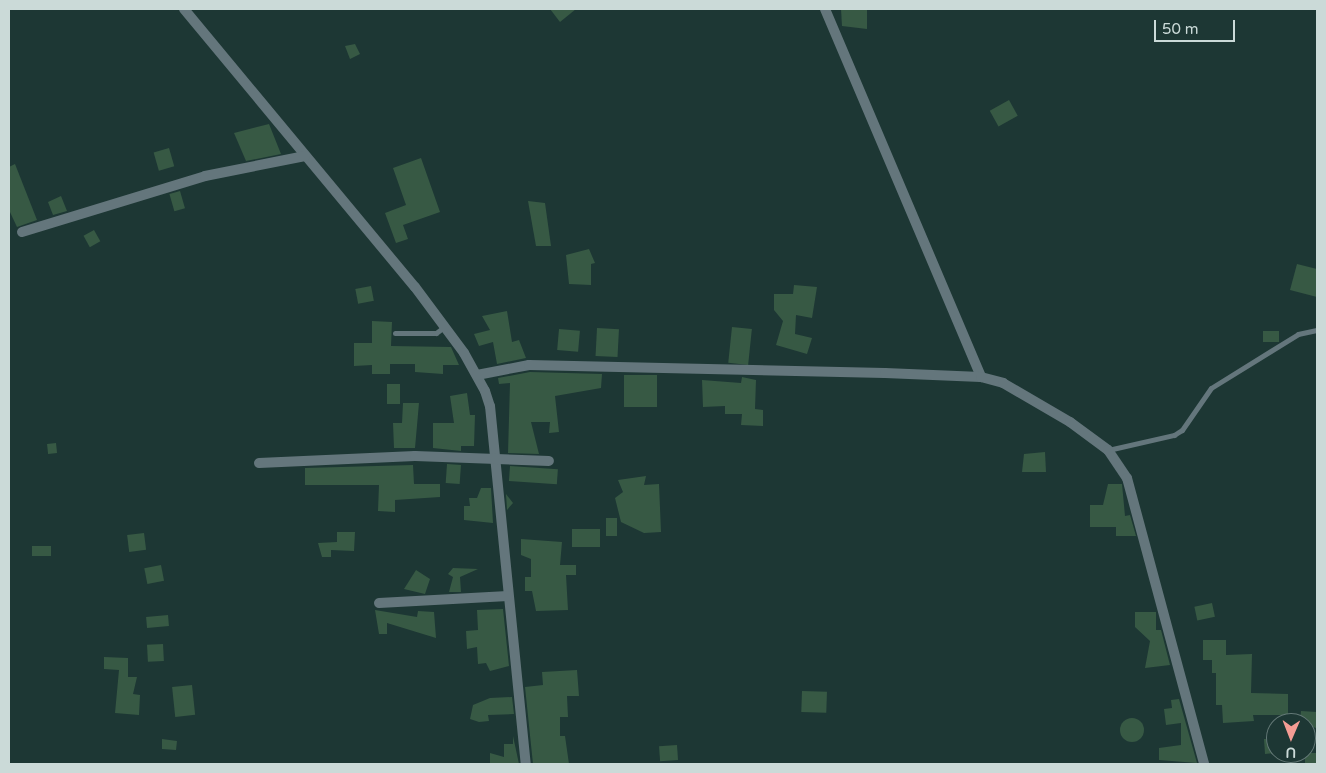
<!DOCTYPE html>
<html>
<head>
<meta charset="utf-8">
<style>
  body { margin:0 }
  #map { position:relative; width:1326px; height:773px; overflow:hidden; background:#1d3734; font-family:"Varela Round",sans-serif }
  div>[style] { position:absolute }
  .building>* { inset:0; background:#375944; transform-origin:0 0 }
  .round { border-radius:50% }
  .service>* { height:5px; margin:-2.5px; padding:0 2.5px; transform-origin:2.5px; border-radius:2.5px; background:#64767c }
  .minor>* { height:10px; margin:-5px; padding:0 5px; transform-origin:5px; border-radius:5px; background:#64767c }
  span { translate:-50% -50%; white-space:nowrap; text-align:center; line-height:1.15; -webkit-text-stroke:4px #1d3734; paint-order:stroke }
  .frame { position:absolute; inset:0; border:10px solid #cbdad8; pointer-events:none }
  .north { position:absolute; left:1266px; top:713px; width:50px; height:50px; box-sizing:border-box; background:#1d3734; border:1px solid #637876; border-radius:50%; rotate:181deg; font-size:14px; font-weight:700; line-height:20px; text-align:center; color:#cbdad8 }
  .north::after { content:''; display:block; margin:auto; width:18px; height:22px; background:#f59c94; clip-path:polygon(50% 0,100% 100%,50% 72%,0 100%) }
  .scale { position:absolute; left:1154px; top:20px; width:81px; height:22px; box-sizing:border-box; border:2px solid #cbdad8; border-top:0; padding-left:6px; font-size:15px; line-height:18px; white-space:nowrap; color:#cbdad8; -webkit-text-stroke:4px #1d3734; paint-order:stroke }
</style>
</head>
<body>
<div id="map">
  <div class="building">
    <div style="clip-path:polygon(550px 9px,576px 9px,560px 22px)"></div>
    <div style="clip-path:polygon(841px 9px,867px 9px,867px 29px,842px 26px)"></div>
    <div style="clip-path:polygon(355px 44px,360px 54px,350px 59px,345px 46px)"></div>
    <div style="left:1009px;top:100px;width:18px;height:22px;rotate:61deg"></div>
    <div style="clip-path:polygon(269px 124px,281px 154px,246px 161px,234px 133px)"></div>
    <div style="left:169px;top:148px;width:19px;height:16px;rotate:74deg"></div>
    <div style="clip-path:polygon(421px 158px,440px 212px,403px 225px,408px 239px,396px 243px,385px 213px,406px 205px,393px 168px)"></div>
    <div style="clip-path:polygon(15px 164px,37px 220px,17px 227px,9px 210px,9px 167px)"></div>
    <div style="left:180px;top:191px;width:18px;height:11px;rotate:74deg"></div>
    <div style="clip-path:polygon(61px 196px,67px 211px,53px 215px,48px 202px)"></div>
    <div style="clip-path:polygon(528px 201px,545px 203px,551px 246px,536px 246px)"></div>
    <div style="left:94px;top:230px;width:13px;height:12px;rotate:61deg"></div>
    <div style="clip-path:polygon(589px 249px,595px 263px,591px 264px,591px 285px,569px 284px,566px 255px)"></div>
    <div style="clip-path:polygon(1297px 264px,1317px 269px,1317px 297px,1290px 290px)"></div>
    <div style="clip-path:polygon(794px 285px,817px 287px,812px 318px,796px 315px,795px 334px,812px 338px,807px 354px,776px 345px,783px 321px,774px 310px,774px 294px,793px 294px)"></div>
    <div style="left:371px;top:286px;width:15px;height:16px;rotate:79deg"></div>
    <div style="clip-path:polygon(507px 311px,512px 342px,519px 340px,526px 358px,497px 364px,493px 342px,479px 346px,474px 334px,490px 330px,482px 316px)"></div>
    <div style="clip-path:polygon(372px 321px,392px 322px,391px 346px,451px 347px,459px 365px,443px 365px,443px 374px,415px 372px,415px 364px,390px 364px,390px 374px,372px 374px,372px 365px,354px 366px,354px 343px,372px 343px)"></div>
    <div style="left:732px;top:327px;width:20px;height:36px;rotate:6deg"></div>
    <div style="left:597px;top:328px;width:22px;height:28px;rotate:3deg"></div>
    <div style="left:559px;top:329px;width:21px;height:21px;rotate:5deg"></div>
    <div style="left:1263px;top:331px;width:16px;height:11px"></div>
    <div style="clip-path:polygon(530px 372px,602px 374px,601px 388px,555px 396px,559px 432px,549px 433px,550px 422px,531px 422px,539px 454px,508px 453px,510px 383px,499px 384px,498px 378px)"></div>
    <div style="left:624px;top:375px;width:33px;height:32px"></div>
    <div style="clip-path:polygon(742px 377px,756px 380px,755px 409px,763px 410px,763px 426px,741px 425px,742px 414px,725px 414px,725px 406px,703px 407px,702px 380px,741px 383px)"></div>
    <div style="left:387px;top:384px;width:13px;height:20px"></div>
    <div style="clip-path:polygon(467px 393px,470px 415px,475px 415px,474px 446px,461px 446px,461px 451px,433px 448px,433px 423px,454px 423px,450px 396px)"></div>
    <div style="clip-path:polygon(403px 403px,419px 403px,415px 448px,394px 448px,393px 423px,402px 423px)"></div>
    <div style="left:56px;top:443px;width:10px;height:9px;rotate:84deg"></div>
    <div style="clip-path:polygon(1045px 452px,1046px 472px,1022px 472px,1024px 454px)"></div>
    <div style="left:447px;top:464px;width:14px;height:19px;rotate:4deg"></div>
    <div style="clip-path:polygon(413px 465px,414px 484px,440px 484px,440px 497px,395px 500px,395px 512px,378px 511px,379px 485px,305px 485px,305px 468px)"></div>
    <div style="left:510px;top:466px;width:48px;height:15px;rotate:4deg"></div>
    <div style="clip-path:polygon(646px 476px,644px 485px,659px 484px,661px 532px,644px 533px,621px 522px,615px 498px,623px 492px,618px 480px)"></div>
    <div style="clip-path:polygon(1108px 484px,1122px 484px,1125px 516px,1130px 515px,1136px 536px,1116px 536px,1116px 527px,1090px 527px,1090px 505px,1103px 505px)"></div>
    <div style="clip-path:polygon(481px 488px,491px 488px,493px 523px,464px 520px,464px 506px,470px 506px,469px 498px,477px 498px)"></div>
    <div style="clip-path:polygon(506px 494px,513px 503px,507px 510px)"></div>
    <div style="left:606px;top:518px;width:11px;height:18px"></div>
    <div style="left:600px;top:529px;width:18px;height:28px;rotate:90deg"></div>
    <div style="clip-path:polygon(337px 532px,355px 532px,354px 551px,331px 550px,331px 557px,322px 557px,318px 543px,337px 542px)"></div>
    <div style="left:144px;top:533px;width:17px;height:17px;rotate:83deg"></div>
    <div style="clip-path:polygon(521px 539px,562px 542px,560px 565px,576px 565px,576px 575px,566px 575px,568px 610px,536px 611px,532px 591px,525px 591px,525px 577px,531px 577px,531px 559px,521px 555px)"></div>
    <div style="left:32px;top:546px;width:19px;height:10px"></div>
    <div style="left:161px;top:565px;width:16px;height:17px;rotate:79deg"></div>
    <div style="clip-path:polygon(453px 568px,478px 569px,460px 577px,461px 592px,449px 592px,453px 577px,448px 574px)"></div>
    <div style="clip-path:polygon(416px 570px,430px 579px,425px 594px,404px 589px)"></div>
    <div style="left:1212px;top:603px;width:14px;height:18px;rotate:78deg"></div>
    <div style="clip-path:polygon(503px 609px,509px 666px,490px 671px,486px 663px,478px 664px,477px 647px,467px 649px,466px 631px,478px 630px,477px 610px)"></div>
    <div style="clip-path:polygon(375px 610px,417px 617px,418px 611px,434px 612px,436px 638px,387px 623px,387px 634px,379px 634px)"></div>
    <div style="clip-path:polygon(1135px 612px,1156px 612px,1156px 630px,1161px 630px,1170px 665px,1145px 668px,1150px 641px,1135px 627px)"></div>
    <div style="left:168px;top:615px;width:11px;height:22px;rotate:85deg"></div>
    <div style="clip-path:polygon(1203px 640px,1226px 640px,1226px 655px,1252px 654px,1251px 693px,1288px 694px,1288px 715px,1253px 715px,1254px 721px,1223px 723px,1222px 705px,1216px 705px,1216px 673px,1212px 673px,1212px 660px,1203px 660px)"></div>
    <div style="left:163px;top:644px;width:17px;height:16px;rotate:87deg"></div>
    <div style="clip-path:polygon(104px 657px,128px 658px,128px 677px,137px 677px,133px 694px,140px 695px,139px 715px,115px 713px,119px 670px,104px 669px)"></div>
    <div style="clip-path:polygon(577px 670px,579px 696px,567px 696px,568px 717px,560px 717px,560px 736px,565px 736px,569px 764px,533px 764px,525px 687px,543px 685px,542px 672px)"></div>
    <div style="left:192px;top:685px;width:30px;height:20px;rotate:84deg"></div>
    <div style="left:802px;top:691px;width:25px;height:21px;rotate:2deg"></div>
    <div style="clip-path:polygon(512px 697px,514px 714px,488px 715px,489px 721px,479px 722px,470px 719px,473px 705px,490px 698px)"></div>
    <div style="clip-path:polygon(1179px 699px,1197px 763px,1159px 760px,1159px 748px,1181px 745px,1181px 723px,1166px 725px,1164px 709px,1172px 708px,1171px 700px)"></div>
    <div style="clip-path:polygon(1301px 711px,1317px 712px,1316px 728px,1300px 723px)"></div>
    <div class="round" style="left:1120px;top:718px;width:24px;height:24px"></div>
    <div style="clip-path:polygon(513px 736px,519px 764px,490px 764px,490px 753px,504px 757px,504px 744px,513px 744px)"></div>
    <div style="clip-path:polygon(162px 739px,177px 741px,176px 750px,162px 749px)"></div>
    <div style="clip-path:polygon(1264px 739px,1276px 739px,1276px 753px,1265px 754px)"></div>
    <div style="left:677px;top:745px;width:15px;height:18px;rotate:86deg"></div>
    <div style="left:1305px;top:753px;width:12px;height:11px"></div>
  </div>
  <div class="service">
    <div style="left:395px;top:333px;width:41px"></div>
    <div style="left:436px;top:333px;width:10px;rotate:-37deg"></div>
    <div style="left:1108px;top:450px;width:68px;rotate:-12.8deg"></div>
    <div style="left:1174px;top:435px;width:9px;rotate:-32deg"></div>
    <div style="left:1182px;top:430px;width:51px;rotate:-55.4deg"></div>
    <div style="left:1211px;top:388px;width:102px;rotate:-31.8deg"></div>
    <div style="left:1298px;top:334px;width:19px;rotate:-12deg"></div>
  </div>
  <div class="minor">
    <div style="left:184px;top:9px;width:361px;rotate:50.3deg"></div>
    <div style="left:415px;top:287px;width:82px;rotate:53.4deg"></div>
    <div style="left:464px;top:353px;width:43px;rotate:61.1deg"></div>
    <div style="left:485px;top:391px;width:16px;rotate:72deg"></div>
    <div style="left:490px;top:406px;width:360px;rotate:84.3deg"></div>
    <div style="left:825px;top:9px;width:400px;rotate:67deg"></div>
    <div style="left:22px;top:232px;width:191px;rotate:-17deg"></div>
    <div style="left:205px;top:176px;width:102px;rotate:-11.3deg"></div>
    <div style="left:477px;top:375px;width:53px;rotate:-10.9deg"></div>
    <div style="left:529px;top:365px;width:356px;rotate:1.3deg"></div>
    <div style="left:885px;top:373px;width:96px;rotate:2.4deg"></div>
    <div style="left:981px;top:377px;width:23px;rotate:15deg"></div>
    <div style="left:1003px;top:383px;width:78px;rotate:30.2deg"></div>
    <div style="left:1070px;top:422px;width:47px;rotate:36.4deg"></div>
    <div style="left:1108px;top:450px;width:34px;rotate:56deg"></div>
    <div style="left:1127px;top:478px;width:296px;rotate:74.9deg"></div>
    <div style="left:259px;top:463px;width:156px;rotate:-2.6deg"></div>
    <div style="left:415px;top:456px;width:134px;rotate:2.1deg"></div>
    <div style="left:379px;top:603px;width:129px;rotate:-3.1deg"></div>
  </div>
  <div class="frame"></div>
  <div class="north">U</div>
  <div class="scale">50 m</div>
</div>
</body>
</html>
